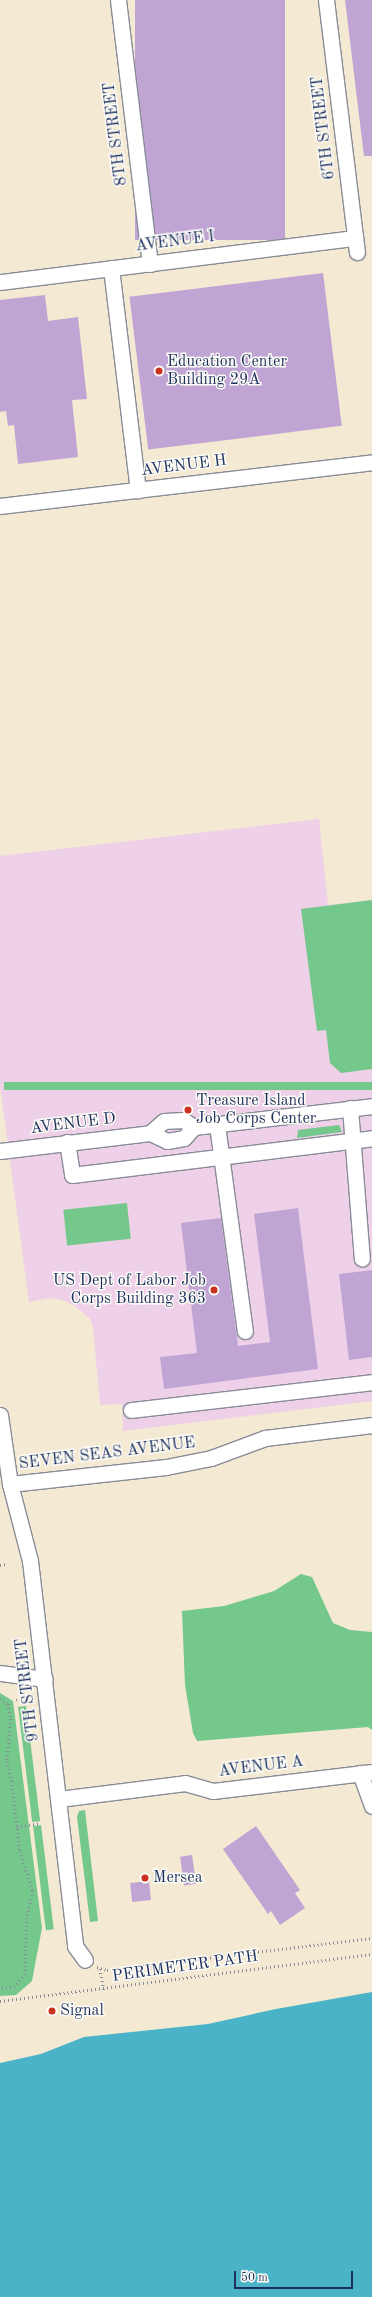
<!DOCTYPE html>
<html>
<head>
<meta charset="utf-8">
<style>
  body { margin:0 }
  #map { position:relative; width:372px; height:2297px; overflow:hidden; background:#f4e9d2; font-family:"Old Standard TT",serif }
  div>[style] { position:absolute }
  .built>* { inset:0; background:#eed0e8 }
  .green>* { inset:0; background:#75c88b; transform-origin:0 0 }
  .water>* { inset:0; background:#4ab3c8 }
  .pier>* { inset:0; background:#f4e9d2 }
  .building>* { inset:0; background:#c0a5d4; transform-origin:0 0 }
  .path>* { height:2.5px; margin-top:-1.25px; transform-origin:0; background:repeating-linear-gradient(90deg,#888c98 0 1px,transparent 0 4px) }
  .roads { filter:drop-shadow(1px 0 #888c98) drop-shadow(-1px 0 #888c98) drop-shadow(0 1px #888c98) drop-shadow(0 -1px #888c98) }
  .minor>* { height:15px; margin:-7.5px; padding:0 7.5px; transform-origin:7.5px; border-radius:7.5px; background:#fff }
  .dots>* { width:11px; height:11px; translate:-50% -50%; box-sizing:border-box; border:2px solid #fdfcf7; border-radius:50% }
  span { translate:-50% -50%; white-space:nowrap; text-align:center; line-height:1.15; -webkit-text-stroke:3px #fdfcf7; paint-order:stroke }
  .street-label { font-size:16px; color:#1b2f5e }
  .poi-label { font-size:16px; color:#1b2f5e }
  .left { translate:0 -50%; text-align:left }
  .right { translate:-100% -50%; text-align:right }
  .scale { position:absolute; left:234px; top:2271px; width:119px; height:18px; box-sizing:border-box; border:2px solid #1b2f5e; border-top:0; padding-left:5px; font-size:12px; line-height:14px; white-space:nowrap; color:#1b2f5e; -webkit-text-stroke:3px #fdfcf7; paint-order:stroke }
</style>
</head>
<body>
<div id="map">
  <div class="built">
    <div style="clip-path:polygon(319px 819px,328px 905px,372px 900px,372px 1401px,123px 1431px,122px 1404px,100px 1405px,93px 1327px,90px 1319px,75px 1306px,62px 1300px,49px 1298px,29px 1302px,0 1086px,0 856px)"></div>
  </div>
  <div class="green">
    <div style="clip-path:polygon(372px 900px,372px 1069px,341px 1073px,330px 1063px,326px 1030px,317px 1031px,301px 909px)"></div>
    <div style="left:372px;top:1082px;width:8px;height:368px;rotate:90deg"></div>
    <div style="clip-path:polygon(339px 1125px,342px 1132px,297px 1138px,298px 1130px)"></div>
    <div style="left:127px;top:1203px;width:36px;height:64px;rotate:84deg"></div>
    <div style="clip-path:polygon(301px 1574px,312px 1577px,333px 1623px,350px 1630px,372px 1632px,372px 1730px,368px 1727px,197px 1741px,193px 1733px,185px 1685px,182px 1611px,224px 1606px,274px 1591px)"></div>
    <div style="clip-path:polygon(0 1693px,13px 1701px,42px 1928px,32px 1981px,16px 1995px,0 1996px)"></div>
    <div style="left:26px;top:1706px;width:116px;height:8px;rotate:83deg"></div>
    <div style="clip-path:polygon(85px 1810px,98px 1921px,90px 1922px,77px 1817px,79px 1811px)"></div>
    <div style="left:41px;top:1825px;width:105px;height:8px;rotate:83deg"></div>
  </div>
  <div class="water">
    <div style="clip-path:polygon(372px 1976px,372px 2297px,0 2297px,0 2043px)"></div>
  </div>
  <div class="pier">
    <div style="clip-path:polygon(372px 1974px,372px 1992px,276px 2009px,208px 2024px,84px 2037px,41px 2054px,0 2063px,0 2041px,12px 2040px,95px 2017px)"></div>
  </div>
  <div class="building">
    <div style="left:135px;top:0;width:150px;height:240px"></div>
    <div style="clip-path:polygon(345px 0,372px 0,372px 156px,364px 156px)"></div>
    <div style="left:323px;top:273px;width:154px;height:195px;rotate:83deg"></div>
    <div style="clip-path:polygon(45px 295px,48px 321px,78px 317px,87px 399px,72px 400px,78px 457px,18px 464px,14px 425px,8px 426px,6px 411px,0 412px,0 300px)"></div>
    <div style="clip-path:polygon(298px 1208px,318px 1369px,164px 1389px,160px 1357px,197px 1353px,181px 1223px,221px 1218px,238px 1346px,270px 1342px,254px 1214px)"></div>
    <div style="clip-path:polygon(372px 1270px,372px 1357px,349px 1360px,339px 1274px)"></div>
    <div style="clip-path:polygon(256px 1826px,300px 1890px,295px 1893px,305px 1908px,280px 1925px,271px 1911px,268px 1914px,223px 1849px)"></div>
    <div style="left:192px;top:1855px;width:29px;height:12px;rotate:82deg"></div>
    <div style="left:149px;top:1881px;width:19px;height:19px;rotate:84deg"></div>
  </div>
  <div class="path">
    <div style="left:0;top:1565px;width:8px;rotate:-7deg"></div>
    <div style="left:0;top:1699px;width:9px;rotate:32deg"></div>
    <div style="left:8px;top:1704px;width:15px;rotate:79deg"></div>
    <div style="left:11px;top:1719px;width:42px;rotate:95.4deg"></div>
    <div style="left:7px;top:1761px;width:21px;rotate:76deg"></div>
    <div style="left:12px;top:1781px;width:70px;rotate:83.5deg"></div>
    <div style="left:20px;top:1851px;width:42px;rotate:72deg"></div>
    <div style="left:33px;top:1891px;width:28px;rotate:103deg"></div>
    <div style="left:27px;top:1918px;width:56px;rotate:92deg"></div>
    <div style="left:25px;top:1974px;width:16px;rotate:128deg"></div>
    <div style="left:15px;top:1987px;width:15px;rotate:172deg"></div>
    <div style="left:16px;top:1700px;width:5px;rotate:-22deg"></div>
    <div style="left:17px;top:1827px;width:23px;rotate:-10deg"></div>
    <div style="left:97px;top:1967px;width:10px;rotate:17deg"></div>
    <div style="left:107px;top:1970px;width:267px;rotate:-6.9deg"></div>
    <div style="left:100px;top:1969px;width:21px;rotate:79deg"></div>
    <div style="left:0;top:2001px;width:375px;rotate:-7.2deg"></div>
  </div>
  <div class="roads">
    <div class="minor">
      <div style="left:118px;top:0;width:266px;rotate:83.1deg"></div>
      <div style="left:326px;top:0;width:254px;rotate:83deg"></div>
      <div style="left:111px;top:268px;width:224px;rotate:83.1deg"></div>
      <div style="left:0;top:282px;width:358px;rotate:-7.1deg"></div>
      <div style="left:0;top:506px;width:375px;rotate:-6.7deg"></div>
      <div style="left:350px;top:1108px;width:151px;rotate:85.5deg"></div>
      <div style="left:217px;top:1125px;width:208px;rotate:82.3deg"></div>
      <div style="left:150px;top:1133px;width:18px;rotate:-41deg"></div>
      <div style="left:164px;top:1121px;width:19px;rotate:-3deg"></div>
      <div style="left:183px;top:1120px;width:13px;rotate:32deg"></div>
      <div style="left:67px;top:1142px;width:33px;rotate:81deg"></div>
      <div style="left:72px;top:1175px;width:302px;rotate:-7deg"></div>
      <div style="left:0;top:1151px;width:151px;rotate:-6.8deg"></div>
      <div style="left:150px;top:1133px;width:19px;rotate:25deg"></div>
      <div style="left:167px;top:1141px;width:17px;rotate:-10deg"></div>
      <div style="left:184px;top:1138px;width:15px;rotate:-48deg"></div>
      <div style="left:194px;top:1127px;width:179px;rotate:-6.7deg"></div>
      <div style="left:131px;top:1410px;width:243px;rotate:-6.6deg"></div>
      <div style="left:0;top:1415px;width:70px;rotate:81.8deg"></div>
      <div style="left:10px;top:1484px;width:80px;rotate:75.4deg"></div>
      <div style="left:30px;top:1561px;width:388px;rotate:83.3deg"></div>
      <div style="left:75px;top:1946px;width:17px;rotate:54deg"></div>
      <div style="left:10px;top:1484px;width:157px;rotate:-6.2deg"></div>
      <div style="left:166px;top:1467px;width:46px;rotate:-11.3deg"></div>
      <div style="left:211px;top:1458px;width:58px;rotate:-20.3deg"></div>
      <div style="left:265px;top:1438px;width:108px;rotate:-6.9deg"></div>
      <div style="left:0;top:1673px;width:45px;rotate:7.6deg"></div>
      <div style="left:360px;top:1773px;width:35px;rotate:70deg"></div>
      <div style="left:59px;top:1799px;width:127px;rotate:-7.2deg"></div>
      <div style="left:185px;top:1783px;width:29px;rotate:16deg"></div>
      <div style="left:213px;top:1791px;width:160px;rotate:-6.8deg"></div>
    </div>
  </div>
  <div class="dots">
    <div style="left:159px;top:371px;background:#c8321e"></div>
    <div style="left:188px;top:1110px;background:#c8321e"></div>
    <div style="left:214px;top:1290px;background:#c8321e"></div>
    <div style="left:145px;top:1878px;background:#c8321e"></div>
    <div style="left:52px;top:2011px;background:#c8321e"></div>
  </div>
  <div class="street-label">
    <span style="left:324px;top:128px;rotate:-97deg">6TH STREET</span>
    <span style="left:116px;top:134px;rotate:-97deg">8TH STREET</span>
    <span style="left:175px;top:242px;rotate:-7deg">AVENUE I</span>
    <span style="left:184px;top:466px;rotate:-7deg">AVENUE H</span>
    <span style="left:73px;top:1124px;rotate:-7deg">AVENUE D</span>
    <span style="left:107px;top:1454px;rotate:-7deg">SEVEN SEAS AVENUE</span>
    <span style="left:28px;top:1690px;rotate:-97deg">9TH STREET</span>
    <span style="left:261px;top:1767px;rotate:-7deg">AVENUE A</span>
    <span style="left:185px;top:1967px;rotate:-8deg">PERIMETER PATH</span>
  </div>
  <div class="poi-label">
    <span class="left" style="left:167px;top:371px">Education Center<br>Building 29A</span>
    <span class="left" style="left:196px;top:1110px">Treasure Island<br>Job Corps Center</span>
    <span class="right" style="left:206px;top:1290px">US Dept of Labor Job<br>Corps Building 363</span>
    <span class="left" style="left:153px;top:1878px">Mersea</span>
    <span class="left" style="left:60px;top:2011px">Signal</span>
  </div>
  <div class="scale">50 m</div>
</div>
</body>
</html>
